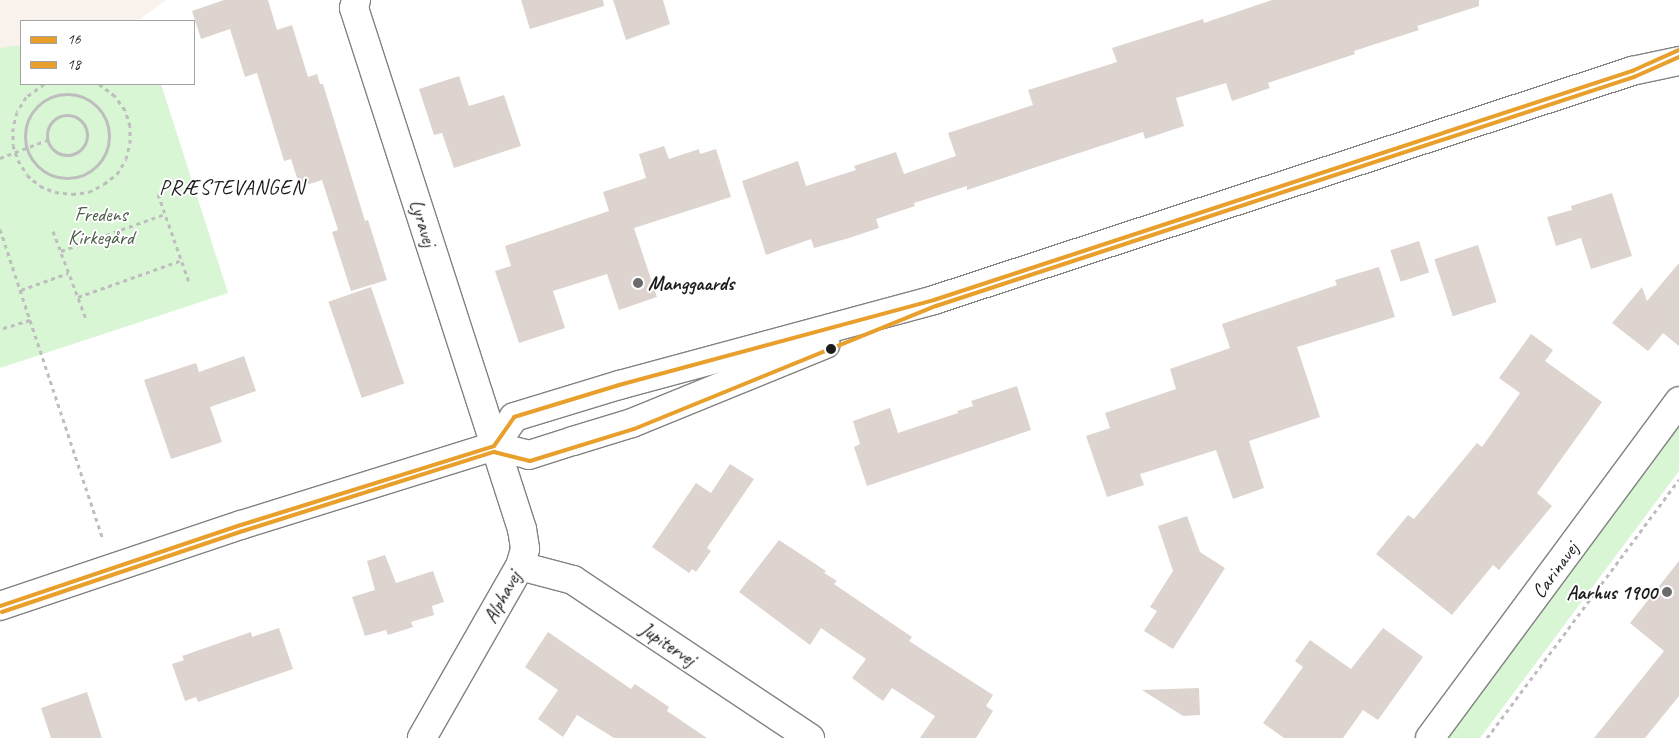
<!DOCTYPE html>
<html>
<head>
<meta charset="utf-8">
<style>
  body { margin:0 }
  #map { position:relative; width:1679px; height:738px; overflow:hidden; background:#fff; font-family:Caveat,sans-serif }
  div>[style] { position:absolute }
  .built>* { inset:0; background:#f9f1ec }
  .green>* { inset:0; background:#d8f6d4 }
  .building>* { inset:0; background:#ded4cf; transform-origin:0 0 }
  .path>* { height:3px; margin-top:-1.5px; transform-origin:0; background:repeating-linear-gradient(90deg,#bebebe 0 4px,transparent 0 8px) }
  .path>.ring { margin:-1.5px; padding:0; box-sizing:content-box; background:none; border:3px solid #bebebe; border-radius:50% }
  .roads { filter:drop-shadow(1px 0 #828282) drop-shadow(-1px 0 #828282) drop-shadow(0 1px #828282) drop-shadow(0 -1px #828282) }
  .street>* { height:28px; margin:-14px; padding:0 14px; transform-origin:14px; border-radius:14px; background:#fff }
  .secondary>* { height:28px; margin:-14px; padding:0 14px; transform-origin:14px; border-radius:14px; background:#fff }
  .bus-1>* { height:4px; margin:-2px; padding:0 2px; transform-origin:2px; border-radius:2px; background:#e89f2b }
  .bus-2>* { height:4px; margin:-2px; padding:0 2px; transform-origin:2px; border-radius:2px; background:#e89f2b }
  .dots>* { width:14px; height:14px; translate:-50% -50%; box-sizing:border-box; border:2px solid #fff; border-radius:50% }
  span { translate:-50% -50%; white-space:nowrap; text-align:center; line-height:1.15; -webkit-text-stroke:4px #fff; paint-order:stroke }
  .park-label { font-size:20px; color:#4b5b48 }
  .street-label { font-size:20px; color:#1c1c1c }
  .poi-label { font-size:20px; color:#1c1c1c; font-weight:700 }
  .left { translate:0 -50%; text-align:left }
  .right { translate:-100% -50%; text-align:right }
  .neighbourhood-label { font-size:21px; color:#1c1c1c; letter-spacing:1px }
  .legend { position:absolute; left:20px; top:20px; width:175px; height:65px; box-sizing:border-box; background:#fff; border:1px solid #a4a4a4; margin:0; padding:6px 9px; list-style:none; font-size:15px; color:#1c1c1c }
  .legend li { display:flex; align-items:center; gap:10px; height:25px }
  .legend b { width:25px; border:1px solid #a4a4a4 }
</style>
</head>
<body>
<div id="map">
  <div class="built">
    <div style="clip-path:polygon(0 0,166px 0,140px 19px,129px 21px,21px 21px,21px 45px,2px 49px,0 48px)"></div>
  </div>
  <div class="green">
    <div style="clip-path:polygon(21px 45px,21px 84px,161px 84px,228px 293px,0 368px,0 48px)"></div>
    <div style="clip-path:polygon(1679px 418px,1679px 471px,1480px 738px,1448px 738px)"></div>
  </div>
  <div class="building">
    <div style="clip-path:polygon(224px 0,268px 0,277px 30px,292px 25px,308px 77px,317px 74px,320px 84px,323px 84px,365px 221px,368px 220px,387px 280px,351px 291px,332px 232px,338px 230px,322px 180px,300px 187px,291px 159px,284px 161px,257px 73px,245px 77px,230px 29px,201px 39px,192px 11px)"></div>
    <div style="clip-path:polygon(521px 0,603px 0,604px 6px,530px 29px)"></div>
    <div style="clip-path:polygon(613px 0,663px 0,670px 24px,626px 40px)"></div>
    <div style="clip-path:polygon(1272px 0,1479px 0,1479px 6px,1417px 26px,1419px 30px,1354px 51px,1355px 54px,1268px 83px,1270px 88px,1232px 101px,1226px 83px,1176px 98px,1184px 126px,1145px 139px,1143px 132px,967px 190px,967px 186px,914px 203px,915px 206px,876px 219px,879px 228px,849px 238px,814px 248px,811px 239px,766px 255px,742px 181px,798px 161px,806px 186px,856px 170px,854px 166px,896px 152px,904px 174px,956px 156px,948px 133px,1033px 105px,1028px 90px,1117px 62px,1112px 48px,1203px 19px,1204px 23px)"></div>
    <div style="clip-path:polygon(459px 76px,469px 106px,504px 95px,521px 146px,454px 168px,442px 133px,434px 135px,419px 89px)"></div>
    <div style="clip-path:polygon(664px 146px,669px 159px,699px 149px,700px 154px,716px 149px,731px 197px,634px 228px,657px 297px,619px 310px,607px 274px,553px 291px,565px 328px,519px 343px,495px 271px,511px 266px,505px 246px,609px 211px,603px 192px,646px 178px,639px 154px)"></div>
    <div style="clip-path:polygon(1612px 193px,1632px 256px,1591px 269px,1581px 238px,1556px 246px,1547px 217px,1572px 210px,1571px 206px)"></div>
    <div style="left:1419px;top:241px;width:33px;height:30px;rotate:72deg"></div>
    <div style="left:1478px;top:245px;width:60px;height:46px;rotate:72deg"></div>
    <div style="clip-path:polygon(1679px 263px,1679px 346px,1663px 333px,1648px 351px,1612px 323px,1642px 287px,1647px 301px)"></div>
    <div style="clip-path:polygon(1379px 267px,1395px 317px,1297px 347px,1320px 417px,1249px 441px,1264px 488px,1233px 499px,1216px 450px,1140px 474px,1144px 485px,1107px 497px,1086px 436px,1110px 428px,1105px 413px,1176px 389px,1170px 369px,1230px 348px,1222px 324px,1337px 285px,1335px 280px)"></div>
    <div style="left:371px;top:287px;width:102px;height:45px;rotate:71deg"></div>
    <div style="clip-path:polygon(1531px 334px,1553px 350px,1545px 361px,1602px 402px,1537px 493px,1552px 506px,1499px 570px,1493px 565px,1452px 615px,1376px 554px,1408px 515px,1414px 519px,1477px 443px,1482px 447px,1520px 393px,1499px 378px)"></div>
    <div style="clip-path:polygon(244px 356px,256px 391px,210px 407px,222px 442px,171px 459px,144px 380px,196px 363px,199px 372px)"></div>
    <div style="clip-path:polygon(1017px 386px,1031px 430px,867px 486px,854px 447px,860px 444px,853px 421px,890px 408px,898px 433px,958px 413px,957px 411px,973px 406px,971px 401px)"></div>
    <div style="clip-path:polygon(730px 464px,754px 479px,707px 548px,711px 551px,696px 572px,692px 569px,689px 573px,652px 547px,696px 483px,711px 493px)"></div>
    <div style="clip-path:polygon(1187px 516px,1200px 552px,1225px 568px,1173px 649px,1144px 631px,1157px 611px,1150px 607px,1173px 571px,1158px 526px)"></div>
    <div style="clip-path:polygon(779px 540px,826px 571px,824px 573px,837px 581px,834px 584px,912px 637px,909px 641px,993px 695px,986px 706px,993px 711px,976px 738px,920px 738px,935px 716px,892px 688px,883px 701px,852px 678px,866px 659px,821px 628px,810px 645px,739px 592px)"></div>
    <div style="clip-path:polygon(385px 555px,396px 583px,433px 571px,444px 602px,432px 606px,434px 615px,411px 622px,413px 627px,388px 635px,386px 630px,365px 636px,352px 597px,375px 590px,367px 561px)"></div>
    <div style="clip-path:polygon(1679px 561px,1679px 696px,1645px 738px,1594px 738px,1664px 651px,1630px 623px)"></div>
    <div style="clip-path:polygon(279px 628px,293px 669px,198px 702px,196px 697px,185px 701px,172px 664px,184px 660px,182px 656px,251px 632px,252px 637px)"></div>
    <div style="clip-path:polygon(1383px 628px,1423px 657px,1378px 720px,1363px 710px,1343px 738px,1284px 738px,1263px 723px,1303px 667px,1295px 661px,1310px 640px,1351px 669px)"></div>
    <div style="clip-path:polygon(548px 632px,631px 689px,635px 684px,669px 707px,667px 711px,707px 738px,614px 738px,577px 715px,563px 737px,538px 719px,558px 690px,525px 667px)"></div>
    <div style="clip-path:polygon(1199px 688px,1200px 715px,1183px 716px,1142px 690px)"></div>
    <div style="clip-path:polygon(87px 692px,102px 738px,51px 738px,41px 708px)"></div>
  </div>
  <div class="path">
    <div style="left:44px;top:84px;width:22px;rotate:144deg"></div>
    <div style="left:26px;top:97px;width:17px;rotate:121deg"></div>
    <div style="left:17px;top:112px;width:16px;rotate:104deg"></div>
    <div style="left:13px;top:128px;width:17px;rotate:90deg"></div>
    <div style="left:13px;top:145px;width:16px;rotate:72deg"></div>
    <div style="left:18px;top:160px;width:17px;rotate:59deg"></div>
    <div style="left:27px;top:175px;width:17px;rotate:40deg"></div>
    <div style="left:40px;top:186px;width:16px;rotate:22deg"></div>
    <div style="left:55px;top:192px;width:17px;rotate:7deg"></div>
    <div style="left:72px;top:194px;width:17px;rotate:-7deg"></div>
    <div style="left:89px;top:192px;width:17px;rotate:-28deg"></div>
    <div style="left:104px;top:184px;width:16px;rotate:-38deg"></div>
    <div style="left:117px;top:174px;width:17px;rotate:-59deg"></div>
    <div style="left:126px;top:159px;width:16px;rotate:-76deg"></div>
    <div style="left:130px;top:143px;width:17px;rotate:-90deg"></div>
    <div style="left:130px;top:126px;width:17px;rotate:-107deg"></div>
    <div style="left:125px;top:110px;width:17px;rotate:-126deg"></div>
    <div style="left:115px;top:96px;width:20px;rotate:-143deg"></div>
    <div class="ring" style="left:25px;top:94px;width:81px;height:81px"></div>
    <div class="ring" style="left:47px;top:115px;width:37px;height:37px"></div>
    <div style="left:0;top:158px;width:50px;rotate:-21deg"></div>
    <div style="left:158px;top:194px;width:93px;rotate:70.6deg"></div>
    <div style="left:0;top:229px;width:96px;rotate:71.8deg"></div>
    <div style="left:30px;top:320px;width:31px;rotate:163deg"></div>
    <div style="left:53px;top:231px;width:94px;rotate:69.4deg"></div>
    <div style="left:61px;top:251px;width:110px;rotate:-19.6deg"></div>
    <div style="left:21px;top:290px;width:50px;rotate:-19.9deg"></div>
    <div style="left:78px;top:297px;width:110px;rotate:-19.6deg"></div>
    <div style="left:30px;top:320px;width:232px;rotate:71.6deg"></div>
    <div style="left:1487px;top:738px;width:322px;rotate:-53.4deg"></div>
  </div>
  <div class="roads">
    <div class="street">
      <div style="left:356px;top:0;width:8px;rotate:104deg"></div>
      <div style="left:354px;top:8px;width:547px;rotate:72.13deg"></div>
      <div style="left:522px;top:529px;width:20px;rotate:81deg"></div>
      <div style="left:525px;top:549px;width:18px;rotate:106deg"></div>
      <div style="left:520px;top:566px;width:198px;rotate:119.7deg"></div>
      <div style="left:520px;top:566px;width:55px;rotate:14.8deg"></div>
      <div style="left:573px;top:580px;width:285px;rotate:33.7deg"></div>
      <div style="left:1430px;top:738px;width:419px;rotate:-53.5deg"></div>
    </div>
    <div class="secondary">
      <div style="left:494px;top:446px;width:35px;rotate:-55deg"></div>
      <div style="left:514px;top:417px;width:110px;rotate:-16.9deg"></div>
      <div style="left:619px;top:385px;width:326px;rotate:-15.1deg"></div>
      <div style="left:934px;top:300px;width:735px;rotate:-18.16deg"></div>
      <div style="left:1632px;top:71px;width:48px;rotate:-12deg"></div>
      <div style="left:0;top:606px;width:254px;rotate:-18.6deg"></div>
      <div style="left:241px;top:525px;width:265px;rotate:-17.3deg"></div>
      <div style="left:494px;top:446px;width:36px;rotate:14deg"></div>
      <div style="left:529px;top:455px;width:46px;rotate:-17.7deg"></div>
      <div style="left:573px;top:441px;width:62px;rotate:-17deg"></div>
      <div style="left:632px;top:423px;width:209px;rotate:-22.2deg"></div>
    </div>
  </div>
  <div class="bus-1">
    <div style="left:0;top:606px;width:254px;rotate:-18.6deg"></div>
    <div style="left:241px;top:525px;width:265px;rotate:-17.3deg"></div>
    <div style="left:494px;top:446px;width:35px;rotate:-55deg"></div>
    <div style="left:514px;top:417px;width:110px;rotate:-16.9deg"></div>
    <div style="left:619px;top:385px;width:326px;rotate:-15.1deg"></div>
    <div style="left:934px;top:300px;width:735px;rotate:-18.16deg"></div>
    <div style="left:1632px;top:71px;width:51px;rotate:-24.1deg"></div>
  </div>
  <div class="bus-2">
    <div style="left:2px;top:612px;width:254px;rotate:-18.6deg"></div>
    <div style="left:243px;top:531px;width:263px;rotate:-17.5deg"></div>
    <div style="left:494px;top:452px;width:37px;rotate:14deg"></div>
    <div style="left:530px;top:461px;width:109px;rotate:-17.1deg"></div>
    <div style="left:634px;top:429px;width:326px;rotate:-22.2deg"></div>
    <div style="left:936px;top:306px;width:735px;rotate:-18.16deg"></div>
    <div style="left:1634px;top:77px;width:49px;rotate:-24deg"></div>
  </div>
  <div class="dots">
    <div style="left:638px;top:283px;background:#6b6b6b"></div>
    <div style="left:831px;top:349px;background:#1c1c1c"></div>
    <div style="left:1667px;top:592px;background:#6b6b6b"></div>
  </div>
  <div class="park-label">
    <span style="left:101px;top:226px">Fredens<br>Kirkegård</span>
  </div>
  <div class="street-label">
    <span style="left:423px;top:223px;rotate:72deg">Lyravej</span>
    <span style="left:1555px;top:570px;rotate:-54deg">Carinavej</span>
    <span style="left:502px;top:597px;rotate:-61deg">Alphavej</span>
    <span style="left:668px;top:644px;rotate:34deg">Jupitervej</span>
  </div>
  <div class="poi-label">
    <span class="left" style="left:648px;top:283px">Manggaards</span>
    <span class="right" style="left:1657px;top:592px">Aarhus 1900</span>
  </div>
  <div class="neighbourhood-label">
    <span style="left:232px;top:187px">PRÆSTEVANGEN</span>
  </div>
  <ul class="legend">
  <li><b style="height:6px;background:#e89f2b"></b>16</li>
  <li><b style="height:6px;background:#e89f2b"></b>18</li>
  </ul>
</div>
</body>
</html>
